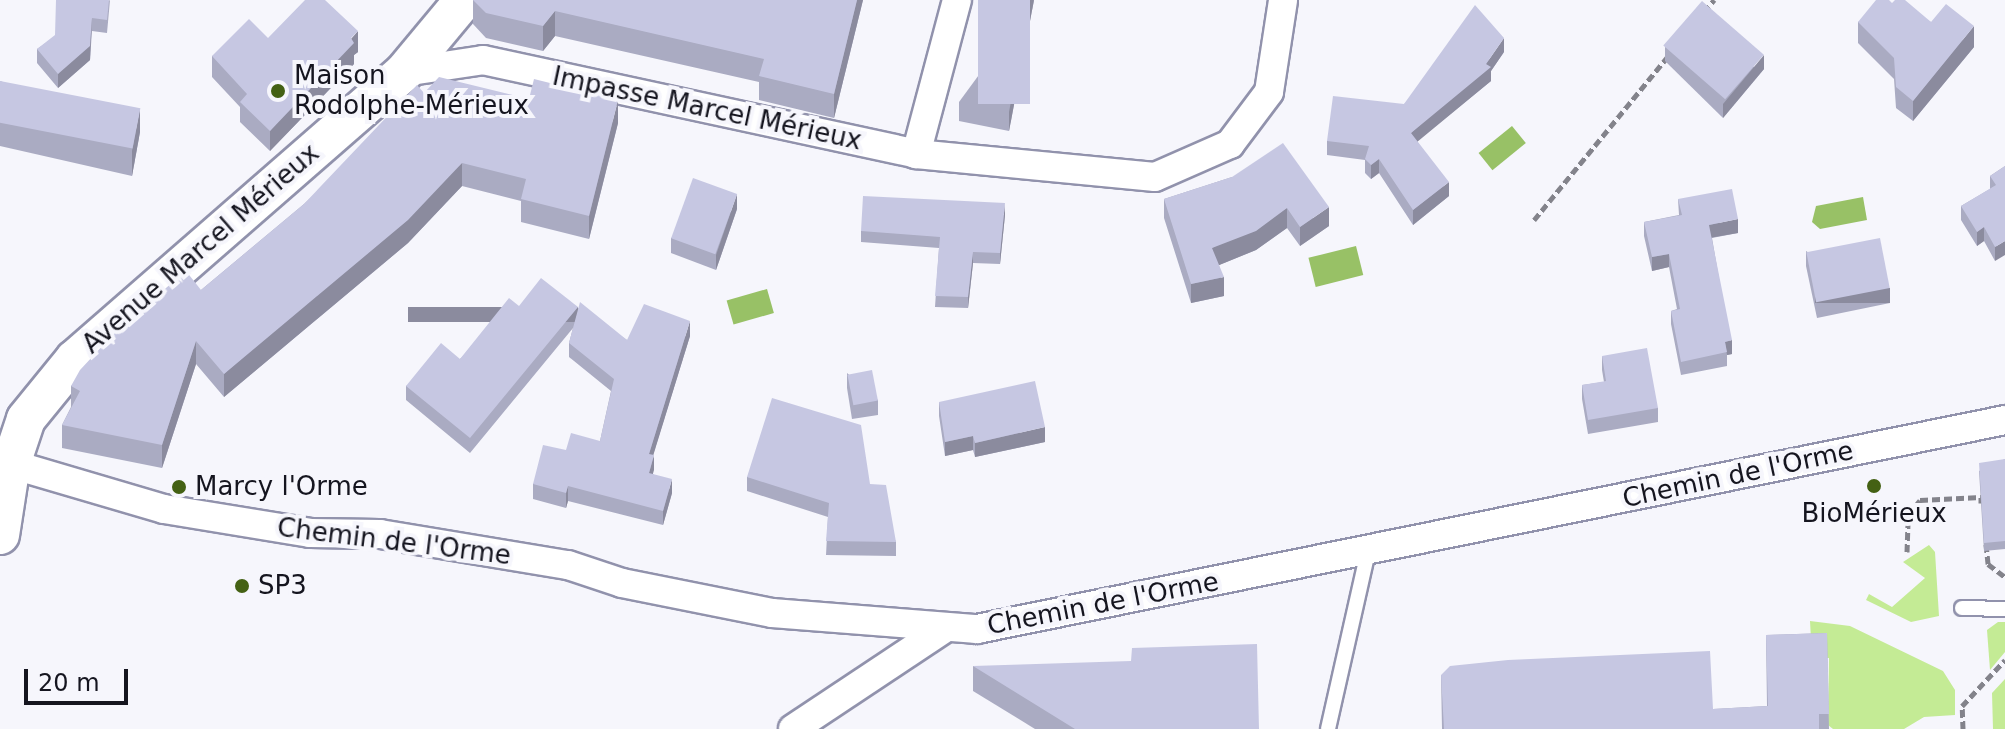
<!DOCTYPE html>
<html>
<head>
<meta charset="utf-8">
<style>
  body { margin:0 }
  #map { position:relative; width:2005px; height:729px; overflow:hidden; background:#f6f6fc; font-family:"DejaVu Sans",sans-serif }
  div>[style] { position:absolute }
  .green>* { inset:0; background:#c4eb95 }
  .water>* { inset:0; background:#98c166; transform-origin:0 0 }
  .path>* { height:5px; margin-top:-2.5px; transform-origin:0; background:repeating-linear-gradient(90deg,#83838b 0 8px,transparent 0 12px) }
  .roads { filter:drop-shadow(2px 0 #9192ac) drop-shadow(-2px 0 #9192ac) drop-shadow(0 2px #9192ac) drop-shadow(0 -2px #9192ac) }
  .service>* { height:14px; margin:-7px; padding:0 7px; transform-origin:7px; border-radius:7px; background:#fff }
  .minor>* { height:28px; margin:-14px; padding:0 14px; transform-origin:14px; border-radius:14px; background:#fff }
  .secondary>* { height:38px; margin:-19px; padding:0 19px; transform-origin:19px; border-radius:19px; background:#fff }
  .wall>* { inset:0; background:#aaabc2 }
  .shaded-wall>* { inset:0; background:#8b8b9e; transform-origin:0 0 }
  .building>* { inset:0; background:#c6c7e2; transform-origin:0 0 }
  .dots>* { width:22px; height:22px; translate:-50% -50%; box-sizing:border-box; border:4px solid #f6f6fc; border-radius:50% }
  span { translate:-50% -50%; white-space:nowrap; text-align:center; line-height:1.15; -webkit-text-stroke:8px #f6f6fc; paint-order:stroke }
  .poi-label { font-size:26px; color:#15151f }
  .left { translate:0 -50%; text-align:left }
  .street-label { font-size:26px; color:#15151f }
  .scale { position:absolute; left:24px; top:669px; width:104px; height:36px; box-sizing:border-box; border:4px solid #15151f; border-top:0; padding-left:10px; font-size:24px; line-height:28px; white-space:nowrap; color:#15151f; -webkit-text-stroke:6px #f6f6fc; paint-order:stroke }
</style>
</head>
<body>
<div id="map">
  <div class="green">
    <div style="clip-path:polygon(1929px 545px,1935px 552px,1939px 616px,1911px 622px,1866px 600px,1869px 594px,1892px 607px,1925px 578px,1903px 562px)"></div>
    <div style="clip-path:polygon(1810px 621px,1850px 626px,1943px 671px,1955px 690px,1955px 715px,1924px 717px,1904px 729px,1833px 729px,1828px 725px,1829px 658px,1812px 658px)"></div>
    <div style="clip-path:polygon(1998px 622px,2005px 622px,2005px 652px,1990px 670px,1987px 630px)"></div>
    <div style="clip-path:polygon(2005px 679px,2005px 729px,1993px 729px,1992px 693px)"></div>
  </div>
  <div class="water">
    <div style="left:1512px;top:126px;width:22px;height:43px;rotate:51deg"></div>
    <div style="clip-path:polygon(1863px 197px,1867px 220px,1820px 229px,1812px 222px,1816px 206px)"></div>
    <div style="left:1356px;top:246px;width:30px;height:49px;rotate:76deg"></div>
    <div style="left:767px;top:289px;width:25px;height:42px;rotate:74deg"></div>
  </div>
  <div class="path">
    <div style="left:1704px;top:12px;width:16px;rotate:-50deg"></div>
    <div style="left:1534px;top:220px;width:212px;rotate:-50.7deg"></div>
    <div style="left:1986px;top:544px;width:20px;rotate:84deg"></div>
    <div style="left:1988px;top:564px;width:21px;rotate:37deg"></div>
    <div style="left:1907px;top:552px;width:37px;rotate:-88deg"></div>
    <div style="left:1908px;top:515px;width:19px;rotate:-51deg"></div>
    <div style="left:1920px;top:500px;width:61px;rotate:-2.8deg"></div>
    <div style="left:1981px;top:497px;width:6px;rotate:90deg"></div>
    <div style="left:1963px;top:729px;width:23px;rotate:-92deg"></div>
    <div style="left:1962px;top:706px;width:63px;rotate:-46.9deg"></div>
  </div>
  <div class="roads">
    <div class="service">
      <div style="left:1962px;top:608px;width:43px;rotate:1.3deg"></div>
      <div style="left:1328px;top:729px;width:182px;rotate:-77.3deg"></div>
    </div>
    <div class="minor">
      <div style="left:404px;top:72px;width:80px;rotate:-8.6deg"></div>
      <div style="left:483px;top:60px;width:443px;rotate:12.2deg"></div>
      <div style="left:916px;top:154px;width:240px;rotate:5.5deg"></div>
      <div style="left:1155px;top:177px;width:82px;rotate:-23.7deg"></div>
      <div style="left:1230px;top:144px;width:65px;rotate:-53.1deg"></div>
      <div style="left:1269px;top:92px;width:93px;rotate:-81.3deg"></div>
      <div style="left:916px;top:154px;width:159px;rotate:-75.1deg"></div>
      <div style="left:11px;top:464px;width:159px;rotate:16.4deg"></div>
      <div style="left:164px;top:509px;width:148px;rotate:9.3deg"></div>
      <div style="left:310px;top:533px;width:70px;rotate:0.8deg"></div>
      <div style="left:380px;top:534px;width:191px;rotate:9.4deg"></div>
      <div style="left:568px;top:565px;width:57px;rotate:18.4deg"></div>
      <div style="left:622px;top:583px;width:153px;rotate:11.3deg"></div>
      <div style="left:772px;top:613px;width:206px;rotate:4.5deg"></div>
      <div style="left:977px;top:629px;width:1049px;rotate:-11.49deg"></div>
      <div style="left:793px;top:729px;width:182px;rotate:-33.6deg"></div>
    </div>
    <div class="secondary">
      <div style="left:0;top:535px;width:72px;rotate:-81.2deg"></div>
      <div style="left:11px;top:464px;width:47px;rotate:-71.6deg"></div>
      <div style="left:26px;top:419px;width:77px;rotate:-50.8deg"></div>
      <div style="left:75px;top:359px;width:437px;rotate:-41.1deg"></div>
      <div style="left:404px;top:72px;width:94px;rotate:-50.2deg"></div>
    </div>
  </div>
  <div class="wall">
    <div style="clip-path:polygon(110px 0,107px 33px,92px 31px,90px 60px,58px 88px,37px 63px,37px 49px)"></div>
    <div style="clip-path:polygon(473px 0,863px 0,834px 118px,759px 100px,759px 82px,555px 36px,543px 51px,486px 38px,473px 24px)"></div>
    <div style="clip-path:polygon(1034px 0,1009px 131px,959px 121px,959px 102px)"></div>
    <div style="clip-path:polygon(1892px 3px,1931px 22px,1974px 47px,1913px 121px,1896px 108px,1894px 79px,1858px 43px,1858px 22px)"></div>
    <div style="clip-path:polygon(268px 38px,358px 52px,354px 55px,354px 64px,270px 151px,240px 122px,240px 107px,212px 77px,212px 56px)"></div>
    <div style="clip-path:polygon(1665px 47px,1764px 69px,1723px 118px,1665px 61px)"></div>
    <div style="clip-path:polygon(1504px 52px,1491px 71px,1491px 81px,1417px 141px,1449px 196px,1413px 225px,1379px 173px,1371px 179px,1365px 173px,1365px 160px,1327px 155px,1327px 141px,1404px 104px)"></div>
    <div style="clip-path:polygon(0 81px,140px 132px,132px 176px,0 146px)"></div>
    <div style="clip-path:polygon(424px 93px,529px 99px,618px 123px,589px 239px,521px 222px,521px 201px,462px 186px,408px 243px,224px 397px,196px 364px,162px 468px,62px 448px,62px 425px,71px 407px,71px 386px,201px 290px,304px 204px)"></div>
    <div style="clip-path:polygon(2005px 166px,1995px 261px,1984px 241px,1977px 246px,1961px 220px,1961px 206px,1990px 189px,1990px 176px)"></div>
    <div style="clip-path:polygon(1232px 177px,1329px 226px,1300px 246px,1287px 228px,1256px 250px,1219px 265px,1224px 296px,1191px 303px,1164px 218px,1164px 199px)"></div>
    <div style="clip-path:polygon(1678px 199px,1738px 233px,1712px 238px,1732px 354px,1727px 355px,1727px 366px,1681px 375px,1671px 324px,1671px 311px,1677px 309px,1669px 267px,1652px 271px,1644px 236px,1644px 222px,1679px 215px)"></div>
    <div style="clip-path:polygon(737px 209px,716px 270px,671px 253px,671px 238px)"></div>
    <div style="clip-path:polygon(1005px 215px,1000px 264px,973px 263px,968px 308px,935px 307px,939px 248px,861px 242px,861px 231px)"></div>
    <div style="clip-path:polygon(1806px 251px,1890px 303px,1817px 318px,1806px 266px)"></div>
    <div style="clip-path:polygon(519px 306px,578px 308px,627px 340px,690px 336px,653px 455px,653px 474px,672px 493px,663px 525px,568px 501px,566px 508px,533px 499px,533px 484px,566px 450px,600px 441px,611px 391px,569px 357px,569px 343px,573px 328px,470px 453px,406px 400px,406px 386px,460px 359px)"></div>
    <div style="clip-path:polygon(1602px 356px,1658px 408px,1658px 422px,1588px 434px,1582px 399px,1582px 385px,1604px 382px,1602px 370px)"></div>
    <div style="clip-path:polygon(847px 373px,878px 400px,878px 415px,852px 419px,847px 388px)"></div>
    <div style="clip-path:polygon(939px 402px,1045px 442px,975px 457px,973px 450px,945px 456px,939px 416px)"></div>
    <div style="clip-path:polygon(2005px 459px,2005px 549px,1984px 551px,1979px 471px)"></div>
    <div style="clip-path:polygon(747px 477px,870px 484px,896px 542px,896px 556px,826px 555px,828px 517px,747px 491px)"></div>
    <div style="clip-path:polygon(1827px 633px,1829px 729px,1442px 729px,1441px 675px,1713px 709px,1767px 706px,1766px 635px)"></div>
    <div style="clip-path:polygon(973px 666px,1259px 729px,1035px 729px,973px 691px)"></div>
  </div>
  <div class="shaded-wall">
    <div style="clip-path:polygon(857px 0,863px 0,834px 118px,834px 94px)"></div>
    <div style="clip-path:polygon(1030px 0,1034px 0,1009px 131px,1009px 112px)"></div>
    <div style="clip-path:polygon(555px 11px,555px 36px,543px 51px,543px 26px)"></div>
    <div style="clip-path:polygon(92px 18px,90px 60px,58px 88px,58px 74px)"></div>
    <div style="clip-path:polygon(1974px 26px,1974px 47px,1913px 121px,1913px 101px)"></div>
    <div style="clip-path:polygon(358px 31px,358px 52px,354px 55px,354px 64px,270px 151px,270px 131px)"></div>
    <div style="clip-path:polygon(1504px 38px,1504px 52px,1491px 71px,1491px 81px,1411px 147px,1411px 133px,1486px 64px)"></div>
    <div style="clip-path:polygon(1764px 55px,1764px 69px,1723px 118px,1723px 104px)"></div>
    <div style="clip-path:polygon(618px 100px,618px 123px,589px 239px,589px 216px)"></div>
    <div style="clip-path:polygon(140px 108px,140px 132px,132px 176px,132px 151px)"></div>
    <div style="clip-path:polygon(1379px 159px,1379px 173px,1371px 179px,1371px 165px)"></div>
    <div style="clip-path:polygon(462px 163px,462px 186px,408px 243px,224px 397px,224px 374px)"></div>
    <div style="clip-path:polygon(1449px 182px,1449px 196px,1413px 225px,1413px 210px)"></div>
    <div style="clip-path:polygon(737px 194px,737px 209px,716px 270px,716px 255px)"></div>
    <div style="clip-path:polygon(1005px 203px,1005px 215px,1000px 264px,1000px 253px)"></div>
    <div style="clip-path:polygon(1329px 207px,1329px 226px,1300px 246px,1300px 227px)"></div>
    <div style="clip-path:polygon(1287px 208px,1287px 228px,1256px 250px,1212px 268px,1212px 248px)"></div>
    <div style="clip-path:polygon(1738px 219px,1738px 233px,1709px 238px,1709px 225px)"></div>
    <div style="clip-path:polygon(1984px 227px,1984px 241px,1977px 246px,1977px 232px)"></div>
    <div style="clip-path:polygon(2005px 241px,2005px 255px,1995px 261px,1995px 247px)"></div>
    <div style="clip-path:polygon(973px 252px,973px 263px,968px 308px,968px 297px)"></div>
    <div style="clip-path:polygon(1669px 254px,1669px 267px,1652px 271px,1652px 257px)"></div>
    <div style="clip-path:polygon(1224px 277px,1224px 296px,1191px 303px,1191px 284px)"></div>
    <div style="left:1890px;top:288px;width:15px;height:75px;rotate:90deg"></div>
    <div style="left:578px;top:307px;width:15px;height:170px;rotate:90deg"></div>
    <div style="clip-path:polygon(690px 321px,690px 336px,649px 469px,649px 454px)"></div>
    <div style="clip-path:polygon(1732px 340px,1732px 354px,1727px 355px,1725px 342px)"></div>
    <div style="clip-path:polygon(196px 341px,196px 364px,162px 468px,162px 445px)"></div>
    <div style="clip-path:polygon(1045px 427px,1045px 442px,975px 457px,975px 443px)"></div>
    <div style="clip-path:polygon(973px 436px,973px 450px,945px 456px,945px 442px)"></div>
    <div style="clip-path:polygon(654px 455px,654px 470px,649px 487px,649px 473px)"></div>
    <div style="clip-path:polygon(672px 479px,672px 493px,663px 525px,663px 511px)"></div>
    <div style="clip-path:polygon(568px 486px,568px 501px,566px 508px,566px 493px)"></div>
  </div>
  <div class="building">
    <div style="clip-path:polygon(56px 0,109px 0,107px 20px,92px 18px,90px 46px,58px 74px,37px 49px,55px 35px)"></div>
    <div style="clip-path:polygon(305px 0,325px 0,358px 31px,351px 38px,354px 43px,270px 131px,240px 102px,247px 94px,212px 56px,249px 19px,268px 38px)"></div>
    <div style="clip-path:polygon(473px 0,857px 0,834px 94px,759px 76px,764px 59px,555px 11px,543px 26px,486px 13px)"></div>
    <div style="left:978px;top:0;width:52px;height:104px"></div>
    <div style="clip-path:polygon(1876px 0,1889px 0,1892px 3px,1895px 0,1905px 0,1931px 22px,1946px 4px,1974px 26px,1913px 101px,1896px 87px,1894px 58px,1858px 22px)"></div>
    <div style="left:1702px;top:1px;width:82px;height:59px;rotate:41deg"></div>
    <div style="clip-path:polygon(1475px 5px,1504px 38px,1486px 64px,1491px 67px,1411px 133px,1449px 182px,1413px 210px,1379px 159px,1371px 165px,1365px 159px,1369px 146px,1327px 141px,1333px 96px,1404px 104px)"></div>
    <div style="clip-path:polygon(439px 77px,529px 99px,534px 79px,618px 100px,589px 216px,521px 199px,526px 179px,462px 163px,408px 220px,224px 374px,196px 341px,162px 445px,62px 425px,80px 391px,71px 386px,80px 370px,120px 327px,186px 271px,201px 290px,304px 204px,417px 85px,424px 93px)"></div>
    <div style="left:0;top:81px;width:143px;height:41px;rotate:11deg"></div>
    <div style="clip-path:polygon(1283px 143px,1329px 207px,1300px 227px,1287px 208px,1256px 231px,1212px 248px,1224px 277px,1191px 284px,1164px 199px,1232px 177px)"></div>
    <div style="clip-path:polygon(2005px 166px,2005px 241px,1995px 247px,1984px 227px,1977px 232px,1961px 206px,1996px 185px,1990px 176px)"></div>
    <div style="left:693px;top:178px;width:47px;height:64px;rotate:20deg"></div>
    <div style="clip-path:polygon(1732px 189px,1738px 219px,1709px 225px,1732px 340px,1725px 342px,1727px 352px,1681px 362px,1671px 311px,1680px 309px,1669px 254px,1652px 257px,1644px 222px,1682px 215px,1678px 199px)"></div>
    <div style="clip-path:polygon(863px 196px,1005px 203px,1000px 253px,973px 252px,968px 297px,935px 296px,940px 237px,861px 231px)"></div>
    <div style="left:1880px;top:238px;width:51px;height:75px;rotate:79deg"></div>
    <div style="clip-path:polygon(541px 278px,578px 307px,470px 438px,406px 386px,441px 343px,460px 359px,509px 298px,519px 306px)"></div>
    <div style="clip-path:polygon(580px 302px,627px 340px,644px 304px,690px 321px,649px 454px,654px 455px,649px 473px,672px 479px,663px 511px,568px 486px,566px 493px,533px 484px,543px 445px,566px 450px,571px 433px,600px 441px,614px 379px,569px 343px)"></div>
    <div style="clip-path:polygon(1647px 348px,1658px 408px,1588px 420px,1582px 385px,1606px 381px,1602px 356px)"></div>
    <div style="left:872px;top:370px;width:31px;height:25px;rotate:79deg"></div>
    <div style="clip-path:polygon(1035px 381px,1045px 427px,975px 443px,973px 436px,945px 442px,939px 402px)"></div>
    <div style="clip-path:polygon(772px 398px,861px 425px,870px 484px,886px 485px,896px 542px,826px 541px,829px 503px,747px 477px)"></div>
    <div style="clip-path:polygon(2005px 459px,2005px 541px,1984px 543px,1979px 463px)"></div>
    <div style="clip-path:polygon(1827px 633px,1829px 714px,1819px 714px,1819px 729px,1444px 729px,1441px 675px,1450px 666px,1508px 660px,1710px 651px,1713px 709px,1768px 706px,1766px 635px)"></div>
    <div style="clip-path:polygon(1257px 644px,1259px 729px,1075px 729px,973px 666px,1131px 661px,1132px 648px)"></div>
  </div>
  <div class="dots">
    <div style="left:278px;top:91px;background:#446114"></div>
    <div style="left:1874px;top:486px;background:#446114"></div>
    <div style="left:179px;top:487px;background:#446114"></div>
    <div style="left:242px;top:586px;background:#446114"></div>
  </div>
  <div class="poi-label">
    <span class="left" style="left:294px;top:91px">Maison<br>Rodolphe-Mérieux</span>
    <span class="left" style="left:195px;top:487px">Marcy l'Orme</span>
    <span style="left:1874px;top:514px">BioMérieux</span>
    <span class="left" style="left:258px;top:586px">SP3</span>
  </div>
  <div class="street-label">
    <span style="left:707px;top:109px;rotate:12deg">Impasse Marcel Mérieux</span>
    <span style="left:201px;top:249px;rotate:-41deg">Avenue Marcel Mérieux</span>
    <span style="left:1738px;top:475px;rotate:-12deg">Chemin de l'Orme</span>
    <span style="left:394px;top:542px;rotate:7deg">Chemin de l'Orme</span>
    <span style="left:1103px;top:604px;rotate:-11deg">Chemin de l'Orme</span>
  </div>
  <div class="scale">20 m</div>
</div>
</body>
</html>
